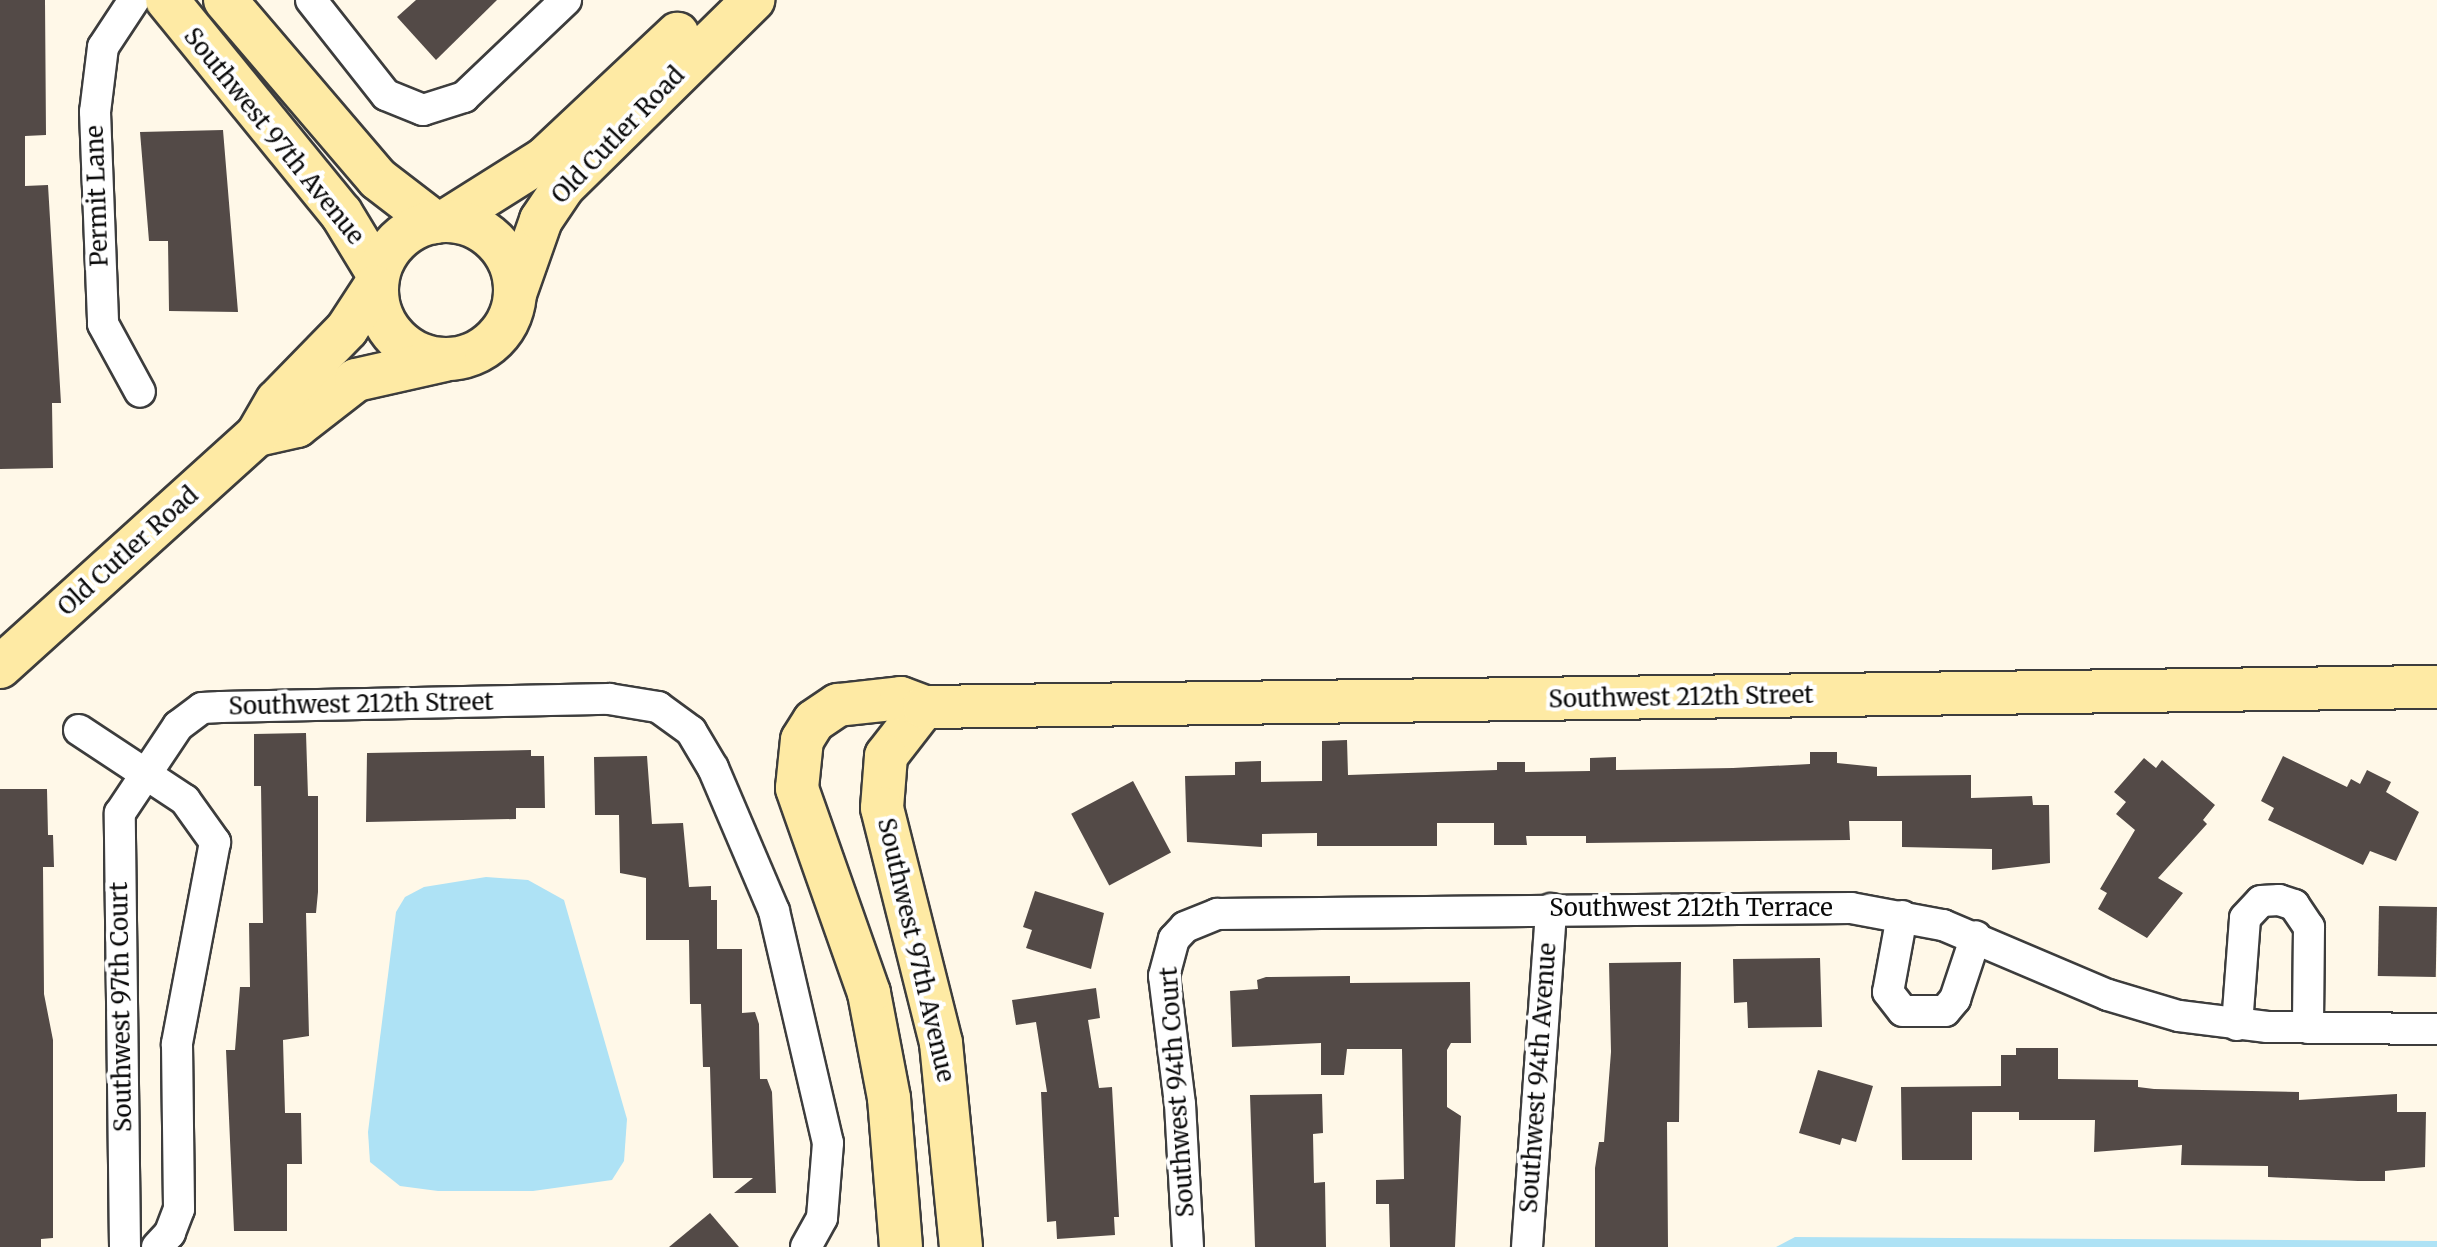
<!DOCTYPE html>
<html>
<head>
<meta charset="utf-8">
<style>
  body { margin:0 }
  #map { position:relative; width:2437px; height:1247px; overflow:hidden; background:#fff8e8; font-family:Merriweather,serif }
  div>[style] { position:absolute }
  .water>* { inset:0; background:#aee2f5 }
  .building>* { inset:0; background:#534a47; transform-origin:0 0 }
  .roads { filter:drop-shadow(2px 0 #3d3d3d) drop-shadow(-2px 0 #3d3d3d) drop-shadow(0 2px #3d3d3d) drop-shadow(0 -2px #3d3d3d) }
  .street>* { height:30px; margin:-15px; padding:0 15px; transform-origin:15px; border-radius:15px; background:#fff }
  .secondary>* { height:42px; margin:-21px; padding:0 21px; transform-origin:21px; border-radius:21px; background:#feeaa4 }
  .secondary>.ring { margin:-21px; padding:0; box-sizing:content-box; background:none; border:42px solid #feeaa4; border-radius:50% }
  span { translate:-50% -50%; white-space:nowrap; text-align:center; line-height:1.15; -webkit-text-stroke:8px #fff; paint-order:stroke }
  .street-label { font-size:24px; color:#0a0a0a }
</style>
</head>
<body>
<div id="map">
  <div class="water">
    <div style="clip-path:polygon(486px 877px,528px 880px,564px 900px,627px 1119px,624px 1161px,612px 1180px,533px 1191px,438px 1191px,400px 1186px,370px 1162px,368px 1132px,396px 912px,405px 897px,424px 887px)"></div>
    <div style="clip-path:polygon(1795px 1237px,2437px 1241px,2437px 1247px,1776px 1247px)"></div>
  </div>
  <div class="building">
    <div style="clip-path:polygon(0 0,45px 0,46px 135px,25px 136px,25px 186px,48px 185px,61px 403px,52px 403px,53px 468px,0 469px)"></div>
    <div style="clip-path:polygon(416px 0,497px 0,436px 60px,397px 17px)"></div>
    <div style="clip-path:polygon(223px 130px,238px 312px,169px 311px,168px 241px,149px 241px,140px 132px)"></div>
    <div style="clip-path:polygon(306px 733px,308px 796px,318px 796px,318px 892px,316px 913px,306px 913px,309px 1036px,283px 1040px,285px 1113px,301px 1113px,302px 1164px,287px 1164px,287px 1231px,234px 1231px,226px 1050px,235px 1050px,240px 987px,250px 987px,249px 923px,263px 923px,261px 786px,254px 786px,254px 734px)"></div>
    <div style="clip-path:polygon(1347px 740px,1348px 775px,1497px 770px,1497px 762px,1525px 762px,1525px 772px,1590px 771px,1590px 758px,1616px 757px,1616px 770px,1733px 768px,1810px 764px,1810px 752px,1837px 752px,1837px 763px,1877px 767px,1877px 776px,1971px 775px,1971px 798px,2032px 796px,2033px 805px,2049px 805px,2050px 863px,1992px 870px,1992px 849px,1902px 847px,1902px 821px,1849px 821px,1850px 840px,1586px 843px,1586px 836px,1526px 836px,1527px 845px,1494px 845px,1494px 823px,1437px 823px,1437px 846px,1317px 846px,1317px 833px,1262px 834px,1262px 847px,1187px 842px,1185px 776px,1235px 775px,1235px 762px,1261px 761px,1261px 782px,1322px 781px,1322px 741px)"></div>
    <div style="clip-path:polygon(531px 750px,531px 756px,544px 756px,545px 808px,516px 808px,516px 819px,366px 822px,367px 753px)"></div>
    <div style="clip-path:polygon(647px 756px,652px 824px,683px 823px,689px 887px,711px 886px,711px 900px,717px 900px,717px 949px,742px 949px,742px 1013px,755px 1012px,759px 1024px,760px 1079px,767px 1079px,772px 1092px,776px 1193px,734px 1193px,753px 1178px,713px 1178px,710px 1067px,703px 1067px,701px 1004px,690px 1004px,689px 940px,646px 940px,646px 878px,620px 873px,619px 815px,595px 815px,594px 757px)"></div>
    <div style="clip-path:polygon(2283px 756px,2347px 787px,2351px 779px,2360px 784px,2367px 770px,2391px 782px,2386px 792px,2419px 812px,2396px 861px,2370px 851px,2363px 865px,2268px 820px,2274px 808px,2261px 801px)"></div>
    <div style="clip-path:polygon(2144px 758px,2156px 768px,2162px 760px,2215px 805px,2203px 820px,2207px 824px,2158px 878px,2183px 893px,2147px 938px,2098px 909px,2107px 893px,2100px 889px,2135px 830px,2116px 814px,2126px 802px,2114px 792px)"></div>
    <div style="left:1133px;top:781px;width:81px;height:70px;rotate:62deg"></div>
    <div style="clip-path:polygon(0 789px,47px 789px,48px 835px,53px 835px,54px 867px,43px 867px,44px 994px,53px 1040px,53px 1238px,41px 1239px,41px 1247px,0 1247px)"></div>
    <div style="clip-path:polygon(1035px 891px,1104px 913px,1091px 969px,1026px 948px,1032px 930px,1023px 927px)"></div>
    <div style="left:2379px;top:906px;width:58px;height:70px;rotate:1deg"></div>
    <div style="clip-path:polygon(1820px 958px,1822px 1027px,1748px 1028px,1747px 1002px,1734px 1003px,1733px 959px)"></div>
    <div style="clip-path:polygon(1681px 962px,1679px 1122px,1667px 1122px,1668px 1247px,1595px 1247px,1595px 1168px,1599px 1142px,1604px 1142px,1611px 1052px,1609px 963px)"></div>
    <div style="clip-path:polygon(1350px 976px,1350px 983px,1470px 982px,1471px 1043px,1451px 1043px,1447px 1050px,1447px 1107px,1461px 1116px,1455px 1247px,1390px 1247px,1389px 1204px,1376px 1204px,1376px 1180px,1404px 1179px,1402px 1049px,1347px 1049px,1344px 1075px,1321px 1075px,1321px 1043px,1232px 1047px,1230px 991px,1258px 989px,1257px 980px,1266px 977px)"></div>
    <div style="clip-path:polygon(1096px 988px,1100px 1018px,1088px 1020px,1099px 1088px,1112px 1087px,1119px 1217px,1114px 1217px,1115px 1235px,1057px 1239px,1056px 1221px,1047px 1222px,1041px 1092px,1047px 1092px,1036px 1022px,1016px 1025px,1012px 1000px)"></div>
    <div style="clip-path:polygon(2016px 1048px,2058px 1048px,2058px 1079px,2138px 1080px,2138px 1087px,2154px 1089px,2299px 1092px,2299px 1100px,2397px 1094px,2397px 1112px,2426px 1112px,2425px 1167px,2385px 1171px,2385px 1181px,2358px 1181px,2268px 1177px,2268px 1166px,2181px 1165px,2182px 1145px,2094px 1152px,2095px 1120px,2019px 1120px,2019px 1112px,1972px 1112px,1972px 1160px,1902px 1160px,1901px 1087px,2001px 1086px,2001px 1055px,2016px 1055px)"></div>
    <div style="clip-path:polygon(1818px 1070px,1873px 1086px,1856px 1142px,1842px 1138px,1840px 1145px,1799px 1133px)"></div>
    <div style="clip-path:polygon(1322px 1094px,1323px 1133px,1313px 1134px,1314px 1183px,1325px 1182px,1326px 1247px,1255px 1247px,1250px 1095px)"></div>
    <div style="clip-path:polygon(710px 1213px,739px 1247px,669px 1247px)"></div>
  </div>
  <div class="roads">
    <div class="street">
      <div style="left:134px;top:0;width:56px;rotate:123.4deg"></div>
      <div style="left:103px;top:47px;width:65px;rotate:97deg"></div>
      <div style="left:95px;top:112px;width:212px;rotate:87.8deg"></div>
      <div style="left:103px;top:324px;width:77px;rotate:61.4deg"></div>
      <div style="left:311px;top:0;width:121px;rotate:51.7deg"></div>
      <div style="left:386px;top:95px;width:40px;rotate:22deg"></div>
      <div style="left:423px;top:110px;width:43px;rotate:-17.6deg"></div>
      <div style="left:464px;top:97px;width:141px;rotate:-43.6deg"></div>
      <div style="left:79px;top:730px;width:127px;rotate:33.4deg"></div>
      <div style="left:185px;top:800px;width:52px;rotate:54.5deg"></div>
      <div style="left:215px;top:842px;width:206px;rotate:100.7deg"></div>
      <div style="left:177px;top:1044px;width:165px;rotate:89.3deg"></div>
      <div style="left:179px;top:1209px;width:26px;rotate:111deg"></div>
      <div style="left:170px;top:1233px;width:19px;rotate:133deg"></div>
      <div style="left:1902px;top:916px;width:77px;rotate:100.4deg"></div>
      <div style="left:1888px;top:992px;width:24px;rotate:52deg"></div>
      <div style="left:1903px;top:1011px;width:42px"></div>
      <div style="left:1945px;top:1011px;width:16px;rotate:-50deg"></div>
      <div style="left:1955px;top:999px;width:66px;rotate:-71.6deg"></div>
      <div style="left:2237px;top:1025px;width:107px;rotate:-85.7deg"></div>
      <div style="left:2245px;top:918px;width:23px;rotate:-47deg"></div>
      <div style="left:2261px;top:901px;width:18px;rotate:-3deg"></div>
      <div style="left:2279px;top:900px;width:16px;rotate:18deg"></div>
      <div style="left:2294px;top:905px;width:27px;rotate:56deg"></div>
      <div style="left:2309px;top:927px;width:101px;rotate:90.6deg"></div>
      <div style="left:125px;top:1247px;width:434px;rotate:-90.7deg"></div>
      <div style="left:120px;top:813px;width:105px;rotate:-56.3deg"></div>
      <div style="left:178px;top:726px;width:30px;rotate:-37deg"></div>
      <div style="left:202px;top:708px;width:19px;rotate:-3deg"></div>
      <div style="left:221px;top:707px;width:388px;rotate:-1.2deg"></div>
      <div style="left:609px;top:699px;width:50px;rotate:9.3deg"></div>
      <div style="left:658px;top:707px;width:41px;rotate:36deg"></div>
      <div style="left:691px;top:731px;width:43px;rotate:59.3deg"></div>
      <div style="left:713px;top:768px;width:155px;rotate:66.9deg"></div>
      <div style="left:774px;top:911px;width:238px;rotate:76.9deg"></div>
      <div style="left:828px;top:1143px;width:75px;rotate:94.6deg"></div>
      <div style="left:822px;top:1218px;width:33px;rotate:119deg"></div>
      <div style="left:1188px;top:1247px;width:143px;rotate:-93.2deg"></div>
      <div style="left:1180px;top:1104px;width:129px;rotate:-97.1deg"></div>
      <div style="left:1164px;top:976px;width:38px;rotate:-75deg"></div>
      <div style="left:1174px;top:939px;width:16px;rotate:-47deg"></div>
      <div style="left:1185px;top:927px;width:35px;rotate:-22deg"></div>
      <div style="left:1217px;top:914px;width:634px;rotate:-0.54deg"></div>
      <div style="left:1851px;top:908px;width:94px;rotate:10.5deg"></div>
      <div style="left:1943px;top:925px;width:179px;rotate:23deg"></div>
      <div style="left:2108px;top:995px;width:74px;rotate:16.5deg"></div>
      <div style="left:2179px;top:1016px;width:89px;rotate:7.1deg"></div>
      <div style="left:2267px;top:1027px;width:170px;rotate:0.7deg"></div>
      <div style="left:1527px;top:1247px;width:339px;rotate:-85.9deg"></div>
    </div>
    <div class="secondary">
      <div style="left:167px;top:0;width:275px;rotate:50.8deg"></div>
      <div style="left:341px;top:213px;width:71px;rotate:58.8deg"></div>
      <div style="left:225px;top:0;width:235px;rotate:49.5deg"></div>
      <div style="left:378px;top:179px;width:71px;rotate:37.5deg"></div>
      <div style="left:447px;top:220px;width:115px;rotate:-32.2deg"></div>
      <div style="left:544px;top:159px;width:183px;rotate:-43.2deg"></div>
      <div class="ring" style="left:377px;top:221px;width:96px;height:96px"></div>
      <div style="left:516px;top:291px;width:75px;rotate:-70.6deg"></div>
      <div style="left:541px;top:220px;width:40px;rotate:-56deg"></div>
      <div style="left:563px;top:187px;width:267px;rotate:-44.5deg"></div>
      <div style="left:257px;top:435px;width:41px;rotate:-12.7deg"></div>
      <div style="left:297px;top:426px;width:75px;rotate:-37.9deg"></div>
      <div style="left:356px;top:380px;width:91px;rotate:-12.7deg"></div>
      <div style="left:0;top:667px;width:346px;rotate:-42.1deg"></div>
      <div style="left:257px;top:435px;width:39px;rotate:-60deg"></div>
      <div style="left:277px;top:401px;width:100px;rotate:-45.8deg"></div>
      <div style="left:347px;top:329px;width:51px;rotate:-56.9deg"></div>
      <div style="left:924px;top:707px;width:62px;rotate:127.8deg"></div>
      <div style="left:886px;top:756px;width:52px;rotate:94.4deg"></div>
      <div style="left:882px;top:808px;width:242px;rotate:75.9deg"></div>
      <div style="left:941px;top:1043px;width:205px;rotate:84.4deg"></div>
      <div style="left:901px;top:1247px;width:149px;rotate:-94.6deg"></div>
      <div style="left:889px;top:1098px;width:107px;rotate:-100.8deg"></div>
      <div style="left:869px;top:993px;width:217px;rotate:-109.4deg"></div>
      <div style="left:797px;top:788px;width:48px;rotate:-84.1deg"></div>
      <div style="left:802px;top:740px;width:22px;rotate:-58deg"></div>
      <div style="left:814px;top:721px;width:29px;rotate:-34deg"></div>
      <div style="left:838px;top:705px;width:63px;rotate:-6.3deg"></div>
      <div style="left:901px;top:698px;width:25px;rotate:21deg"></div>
      <div style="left:924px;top:707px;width:1513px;rotate:-0.76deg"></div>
    </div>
  </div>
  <div class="street-label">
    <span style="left:618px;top:135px;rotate:-46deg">Old Cutler Road</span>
    <span style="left:274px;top:136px;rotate:51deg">Southwest 97th Avenue</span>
    <span style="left:97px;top:196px;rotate:-92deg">Permit Lane</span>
    <span style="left:128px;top:551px;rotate:-42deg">Old Cutler Road</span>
    <span style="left:1681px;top:697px;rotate:-1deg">Southwest 212th Street</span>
    <span style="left:361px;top:704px;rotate:-1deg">Southwest 212th Street</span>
    <span style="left:1691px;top:908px">Southwest 212th Terrace</span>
    <span style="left:916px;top:950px;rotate:77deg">Southwest 97th Avenue</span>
    <span style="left:121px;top:1007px;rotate:-91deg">Southwest 97th Court</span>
    <span style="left:1538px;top:1078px;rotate:-86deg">Southwest 94th Avenue</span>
    <span style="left:1177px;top:1092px;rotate:-94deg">Southwest 94th Court</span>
  </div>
</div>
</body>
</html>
